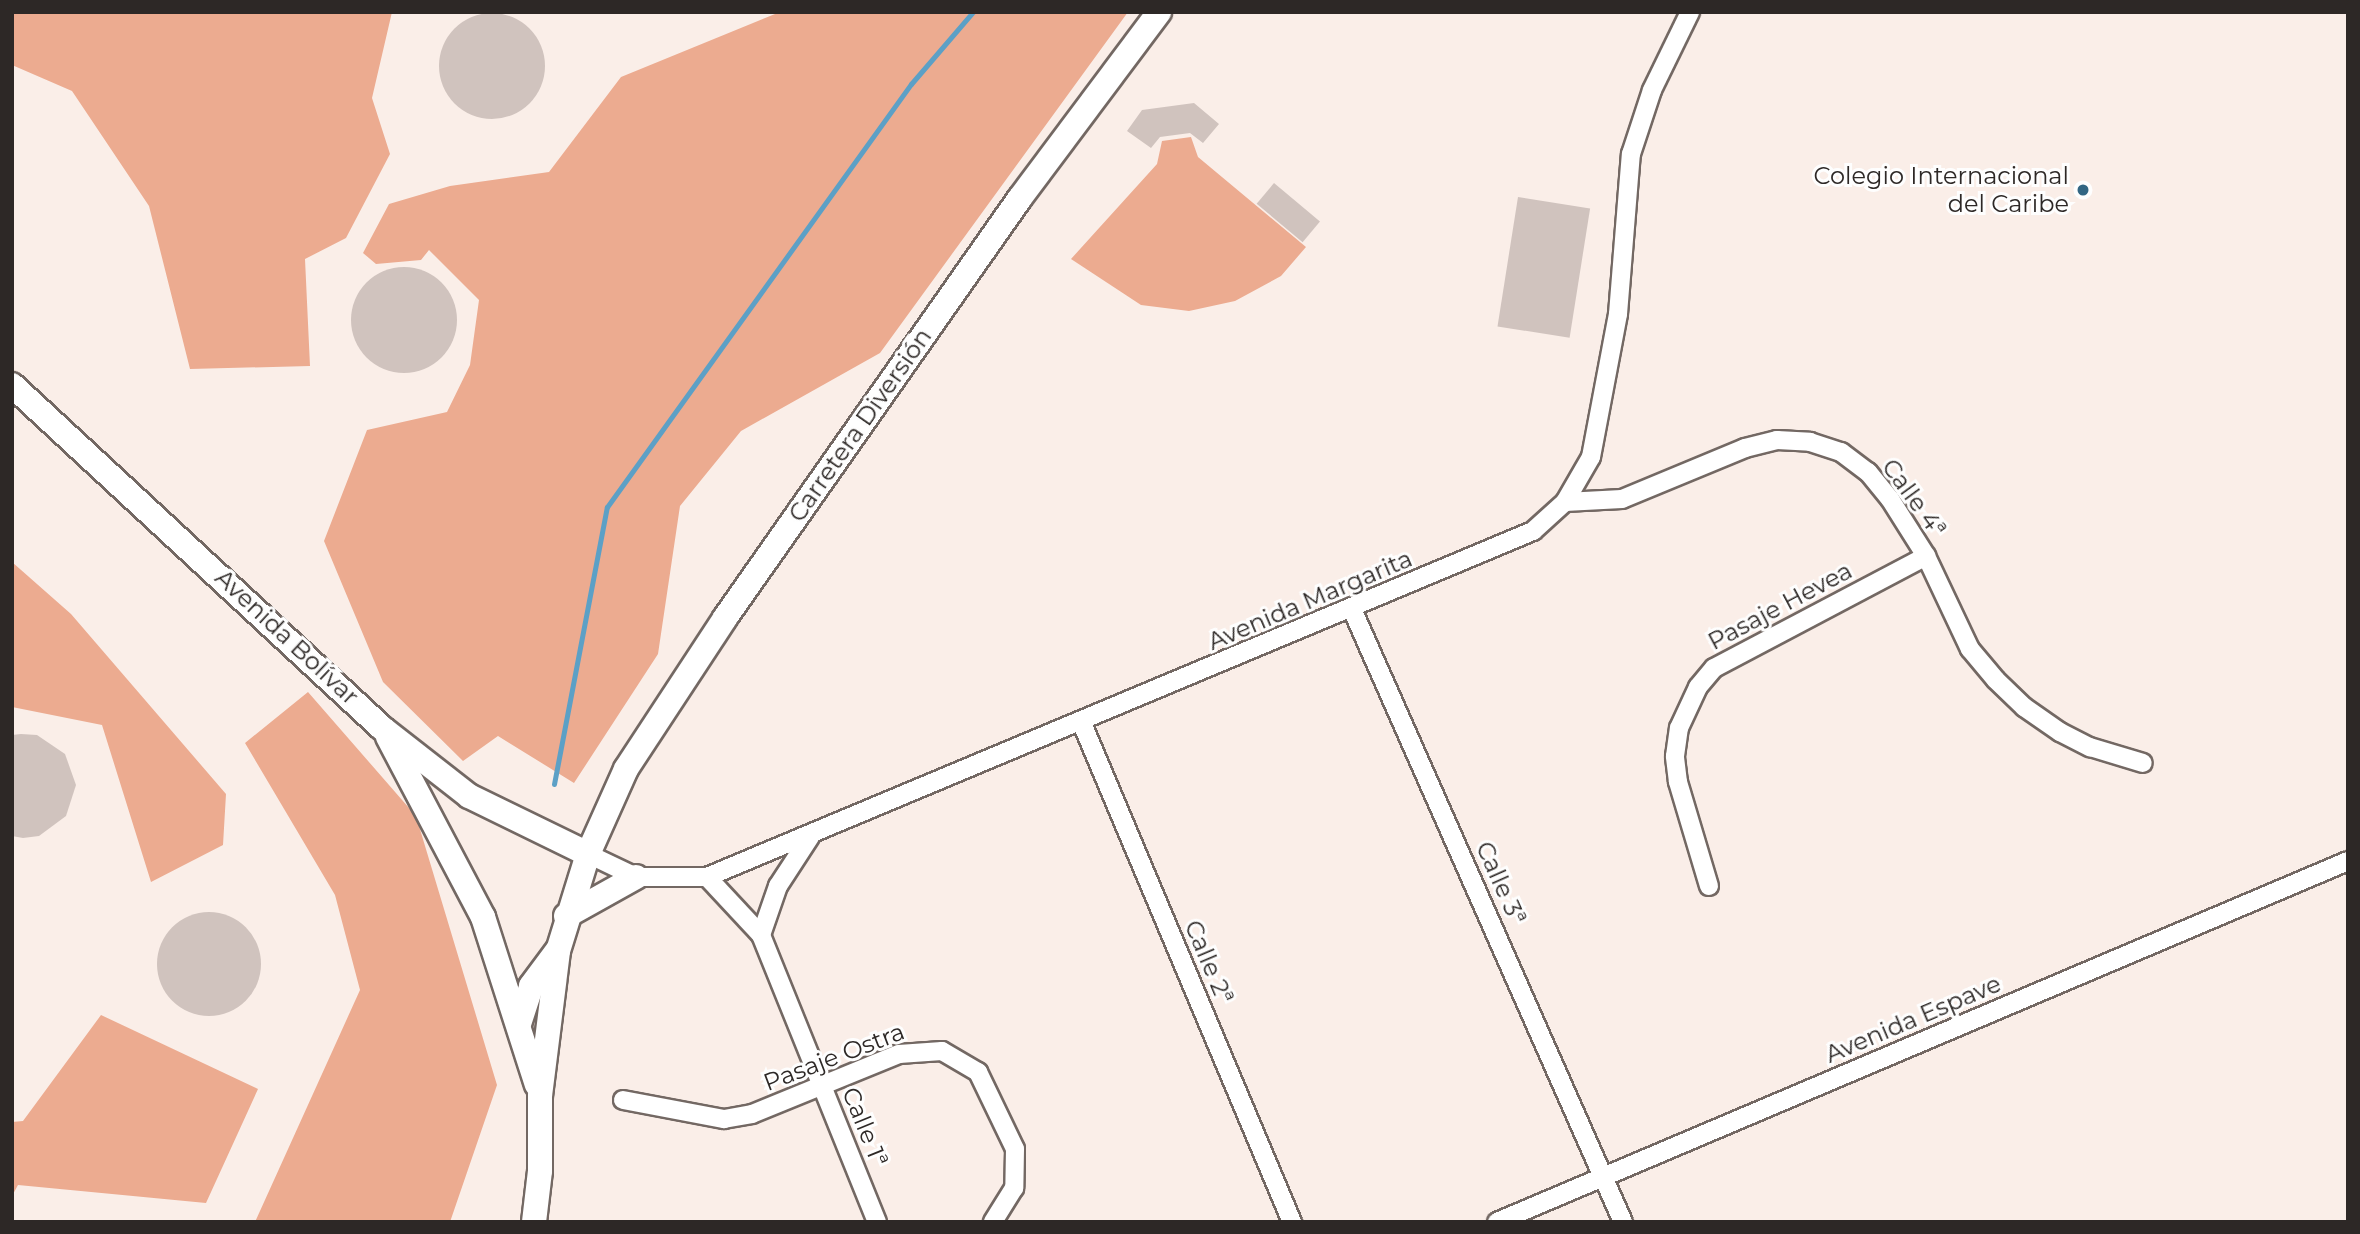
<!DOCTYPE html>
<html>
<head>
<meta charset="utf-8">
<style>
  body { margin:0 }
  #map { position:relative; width:2360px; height:1234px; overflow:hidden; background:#faeee8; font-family:Montserrat,sans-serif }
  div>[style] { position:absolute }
  .green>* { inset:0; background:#ecab90 }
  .stream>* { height:5px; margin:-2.5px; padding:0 2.5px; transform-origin:2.5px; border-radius:2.5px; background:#5ca0c6 }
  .building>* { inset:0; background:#d0c3be; transform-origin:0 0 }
  .round { border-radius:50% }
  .roads { filter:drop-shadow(2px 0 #736863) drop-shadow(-2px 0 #736863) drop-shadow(0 2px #736863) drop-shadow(0 -2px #736863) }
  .street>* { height:18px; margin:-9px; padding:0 9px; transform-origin:9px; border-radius:9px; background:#fff }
  .secondary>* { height:24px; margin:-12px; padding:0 12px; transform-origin:12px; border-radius:12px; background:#fff }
  .dots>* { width:19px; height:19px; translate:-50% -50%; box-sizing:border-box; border:4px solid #fefefe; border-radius:50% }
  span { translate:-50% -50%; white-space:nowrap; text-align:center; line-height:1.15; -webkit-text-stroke:6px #fefefe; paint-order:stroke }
  .poi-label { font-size:24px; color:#2d2826 }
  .right { translate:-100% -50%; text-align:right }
  .street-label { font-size:24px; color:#2d2826 }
  .frame { position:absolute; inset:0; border:14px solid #2d2826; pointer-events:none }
</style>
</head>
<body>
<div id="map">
  <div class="green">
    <div style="clip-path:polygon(12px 12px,392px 12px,372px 98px,390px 154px,346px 238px,305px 259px,310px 366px,190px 369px,149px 206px,72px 91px,12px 65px)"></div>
    <div style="clip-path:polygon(780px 12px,1128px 12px,880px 353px,741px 431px,680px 506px,658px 654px,574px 783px,498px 736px,463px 761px,383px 682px,324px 541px,367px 430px,447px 412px,470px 365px,479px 300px,429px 250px,421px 260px,376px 264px,363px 253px,389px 204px,450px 186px,549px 172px,621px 77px)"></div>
    <div style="clip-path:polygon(1191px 137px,1198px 157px,1306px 247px,1281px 276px,1235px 301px,1189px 311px,1141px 305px,1071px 259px,1157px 164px,1162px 141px)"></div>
    <div style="clip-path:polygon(12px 562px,71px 614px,226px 794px,223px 845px,151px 882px,102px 725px,12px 707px)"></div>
    <div style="clip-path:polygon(308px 692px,416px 816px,497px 1085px,450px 1222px,255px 1222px,360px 990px,335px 895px,245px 743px)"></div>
    <div style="clip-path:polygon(101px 1015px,258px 1089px,206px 1203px,18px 1185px,12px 1196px,12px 1122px,23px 1121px)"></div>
  </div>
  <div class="stream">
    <div style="left:554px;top:784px;width:282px;rotate:-79.2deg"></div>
    <div style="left:607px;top:507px;width:521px;rotate:-54.3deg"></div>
    <div style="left:911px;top:84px;width:95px;rotate:-49.3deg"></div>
  </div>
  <div class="building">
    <div class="round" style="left:439px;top:13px;width:106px;height:106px"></div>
    <div style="clip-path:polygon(1194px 103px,1219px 124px,1203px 143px,1190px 133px,1160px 137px,1151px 148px,1127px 131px,1142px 110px)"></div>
    <div style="left:1274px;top:183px;width:60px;height:27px;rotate:40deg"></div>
    <div style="left:1518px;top:197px;width:73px;height:131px;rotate:9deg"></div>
    <div class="round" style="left:351px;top:267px;width:106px;height:106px"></div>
    <div style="clip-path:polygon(21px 734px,37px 735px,65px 754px,76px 785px,66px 816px,39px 836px,23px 838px,12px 836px,12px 735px)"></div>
    <div class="round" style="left:157px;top:912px;width:104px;height:104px"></div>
  </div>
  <div class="roads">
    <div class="street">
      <div style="left:1565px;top:502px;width:57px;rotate:-3deg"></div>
      <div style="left:1622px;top:499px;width:133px;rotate:-22.5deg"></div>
      <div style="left:1745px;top:448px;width:33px;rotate:-14deg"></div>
      <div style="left:1777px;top:440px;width:33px;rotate:3deg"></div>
      <div style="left:1810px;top:442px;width:33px;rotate:18deg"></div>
      <div style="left:1841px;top:452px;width:34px;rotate:37deg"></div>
      <div style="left:1868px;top:472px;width:35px;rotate:51deg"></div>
      <div style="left:1890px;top:499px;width:67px;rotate:57.7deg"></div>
      <div style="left:1926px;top:556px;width:103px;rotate:64.7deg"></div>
      <div style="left:1970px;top:649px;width:40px;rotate:50deg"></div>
      <div style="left:1996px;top:680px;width:39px;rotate:44deg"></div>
      <div style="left:2024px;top:707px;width:44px;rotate:34.8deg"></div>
      <div style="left:2060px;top:732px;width:34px;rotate:27deg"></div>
      <div style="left:2090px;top:747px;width:55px;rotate:16.8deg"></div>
      <div style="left:1352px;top:609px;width:670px;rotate:66.15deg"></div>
      <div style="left:1081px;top:721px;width:544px;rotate:67.16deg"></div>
      <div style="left:588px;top:854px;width:53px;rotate:25.6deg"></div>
      <div style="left:636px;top:877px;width:71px"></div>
      <div style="left:707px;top:877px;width:896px;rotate:-22.73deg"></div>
      <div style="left:1533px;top:531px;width:43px;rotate:-42.2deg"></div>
      <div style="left:1565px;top:502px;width:52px;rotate:-60deg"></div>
      <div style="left:1591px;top:457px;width:146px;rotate:-79.3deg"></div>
      <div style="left:1618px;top:314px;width:161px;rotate:-85.4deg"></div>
      <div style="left:1631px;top:154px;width:67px;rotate:-71.8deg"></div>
      <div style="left:1652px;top:90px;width:87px;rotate:-64deg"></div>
      <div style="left:707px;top:877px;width:79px;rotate:47deg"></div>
      <div style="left:761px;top:935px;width:310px;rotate:68deg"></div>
      <div style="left:1709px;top:886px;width:109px;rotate:-106.6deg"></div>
      <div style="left:1678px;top:782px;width:26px;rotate:-97deg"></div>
      <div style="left:1675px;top:756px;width:28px;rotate:-82deg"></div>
      <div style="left:1679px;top:728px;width:45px;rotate:-65.1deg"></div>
      <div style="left:1698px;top:687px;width:25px;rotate:-50deg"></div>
      <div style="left:1714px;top:668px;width:240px;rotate:-27.8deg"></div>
      <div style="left:761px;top:935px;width:52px;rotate:-70.9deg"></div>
      <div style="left:778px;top:886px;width:59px;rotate:-56.9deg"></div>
      <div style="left:623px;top:1100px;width:103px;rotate:10.7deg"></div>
      <div style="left:724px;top:1119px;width:28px;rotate:-10deg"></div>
      <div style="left:752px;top:1114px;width:159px;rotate:-22.2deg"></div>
      <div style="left:899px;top:1054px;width:43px;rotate:-4deg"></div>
      <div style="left:942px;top:1051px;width:42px;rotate:30.3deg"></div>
      <div style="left:978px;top:1072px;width:85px;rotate:64.3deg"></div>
      <div style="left:1015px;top:1149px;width:39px;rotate:91deg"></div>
      <div style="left:1014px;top:1188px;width:40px;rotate:122deg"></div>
      <div style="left:1497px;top:1222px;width:924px;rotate:-22.99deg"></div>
    </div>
    <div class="secondary">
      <div style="left:12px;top:385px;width:505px;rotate:42.83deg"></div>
      <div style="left:382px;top:728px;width:110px;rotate:38deg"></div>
      <div style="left:469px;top:796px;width:132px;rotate:26deg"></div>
      <div style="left:388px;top:737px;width:204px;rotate:62.2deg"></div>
      <div style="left:483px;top:917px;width:176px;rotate:72.2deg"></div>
      <div style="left:566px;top:916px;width:80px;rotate:-29.1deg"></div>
      <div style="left:519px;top:1024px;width:40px;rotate:-72deg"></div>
      <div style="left:531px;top:986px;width:44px;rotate:-53.4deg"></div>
      <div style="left:534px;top:1222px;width:51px;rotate:-83.3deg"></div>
      <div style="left:540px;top:1171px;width:75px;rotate:-90deg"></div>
      <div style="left:540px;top:1096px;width:146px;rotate:-82.9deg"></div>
      <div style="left:558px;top:951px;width:102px;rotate:-72.8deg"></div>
      <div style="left:588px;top:854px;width:93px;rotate:-65.9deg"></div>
      <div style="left:626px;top:769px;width:181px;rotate:-56.7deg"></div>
      <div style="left:725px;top:618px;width:513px;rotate:-54.92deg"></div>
      <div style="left:1020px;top:198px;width:232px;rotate:-53.2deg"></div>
    </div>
  </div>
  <div class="dots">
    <div style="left:2083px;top:190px;background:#326683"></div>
  </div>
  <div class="poi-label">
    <span class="right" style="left:2069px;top:190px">Colegio Internacional<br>del Caribe</span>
  </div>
  <div class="street-label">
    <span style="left:860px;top:425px;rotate:-55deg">Carretera Diversión</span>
    <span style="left:1914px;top:498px;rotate:54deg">Calle 4ª</span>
    <span style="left:1310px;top:600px;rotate:-23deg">Avenida Margarita</span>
    <span style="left:1780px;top:606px;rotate:-28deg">Pasaje Hevea</span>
    <span style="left:287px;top:637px;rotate:43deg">Avenida Bolívar</span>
    <span style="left:1501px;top:883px;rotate:66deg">Calle 3ª</span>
    <span style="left:1209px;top:962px;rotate:67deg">Calle 2ª</span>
    <span style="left:1913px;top:1019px;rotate:-23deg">Avenida Espave</span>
    <span style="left:834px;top:1057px;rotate:-21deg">Pasaje Ostra</span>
    <span style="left:865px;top:1127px;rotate:68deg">Calle 1ª</span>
  </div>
  <div class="frame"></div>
</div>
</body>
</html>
